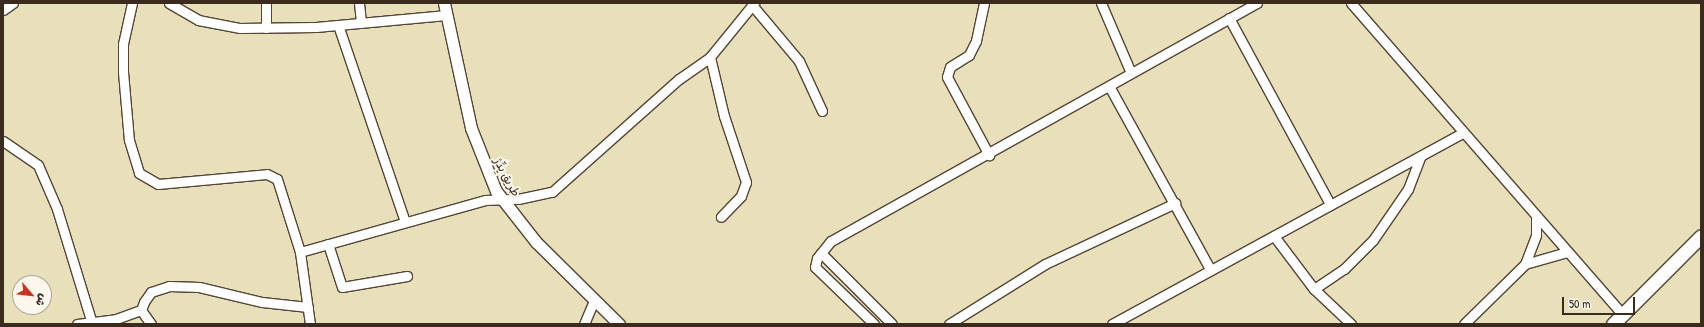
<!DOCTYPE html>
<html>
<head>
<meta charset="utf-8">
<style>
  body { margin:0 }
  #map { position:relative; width:1704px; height:327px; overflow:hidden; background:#e8e0bb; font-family:"Patrick Hand","Playpen Sans Arabic",sans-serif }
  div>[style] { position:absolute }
  .roads { filter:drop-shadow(1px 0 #554536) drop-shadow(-1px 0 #554536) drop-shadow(0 1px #554536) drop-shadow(0 -1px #554536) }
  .minor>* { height:9px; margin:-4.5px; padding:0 4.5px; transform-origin:4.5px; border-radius:4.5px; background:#fff }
  .tertiary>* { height:11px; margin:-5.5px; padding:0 5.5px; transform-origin:5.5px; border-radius:5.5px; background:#fff }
  .secondary>* { height:13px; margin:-6.5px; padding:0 6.5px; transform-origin:6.5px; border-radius:6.5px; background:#fff }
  span { translate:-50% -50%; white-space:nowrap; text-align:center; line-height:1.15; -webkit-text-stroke:4px #fbf7ec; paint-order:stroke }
  .street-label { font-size:12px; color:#3b2a1e }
  .frame { position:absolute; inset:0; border:4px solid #3b2a1e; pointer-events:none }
  .north { position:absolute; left:12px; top:275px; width:40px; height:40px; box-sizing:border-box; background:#fbf7ec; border:1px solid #aea59a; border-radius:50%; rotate:118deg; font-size:11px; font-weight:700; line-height:16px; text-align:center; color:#3b2a1e }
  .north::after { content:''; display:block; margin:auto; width:14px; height:18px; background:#c8321e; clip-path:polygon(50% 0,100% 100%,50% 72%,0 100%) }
  .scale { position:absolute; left:1562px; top:297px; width:73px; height:18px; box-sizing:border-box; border:2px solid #3b2a1e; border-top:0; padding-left:5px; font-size:12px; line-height:14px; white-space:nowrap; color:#3b2a1e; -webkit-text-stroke:3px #fbf7ec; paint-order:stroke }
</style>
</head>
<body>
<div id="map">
  <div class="roads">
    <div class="minor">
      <div style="left:132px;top:3px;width:42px;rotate:102.4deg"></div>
      <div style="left:123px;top:44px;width:28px;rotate:90deg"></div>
      <div style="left:123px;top:72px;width:68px;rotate:85deg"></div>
      <div style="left:129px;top:140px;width:34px;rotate:73deg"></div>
      <div style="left:139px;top:173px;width:22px;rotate:30deg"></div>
      <div style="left:158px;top:184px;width:109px;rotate:-5.2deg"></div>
      <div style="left:267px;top:174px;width:11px;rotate:27deg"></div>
      <div style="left:277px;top:179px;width:77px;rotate:72.5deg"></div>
      <div style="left:300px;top:252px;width:73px;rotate:82.1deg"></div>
      <div style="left:169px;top:3px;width:34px;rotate:30deg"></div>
      <div style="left:198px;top:20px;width:43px;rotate:10.8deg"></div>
      <div style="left:240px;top:28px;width:76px;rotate:-0.8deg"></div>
      <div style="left:316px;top:27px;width:131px;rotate:-5.3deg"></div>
      <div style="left:266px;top:3px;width:25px;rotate:90deg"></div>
      <div style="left:359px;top:3px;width:20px;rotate:84deg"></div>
      <div style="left:984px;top:3px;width:39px;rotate:102deg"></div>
      <div style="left:976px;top:41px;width:16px;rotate:117deg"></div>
      <div style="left:969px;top:55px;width:22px;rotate:148deg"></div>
      <div style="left:950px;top:67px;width:10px;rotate:107deg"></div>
      <div style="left:947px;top:77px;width:89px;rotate:61.7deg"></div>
      <div style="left:1101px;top:3px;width:76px;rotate:66.8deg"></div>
      <div style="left:1351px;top:3px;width:413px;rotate:48.9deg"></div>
      <div style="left:752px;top:5px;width:73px;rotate:50deg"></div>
      <div style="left:799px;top:61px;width:55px;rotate:65.3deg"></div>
      <div style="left:3px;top:10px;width:12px;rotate:-35deg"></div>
      <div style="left:1229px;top:18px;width:212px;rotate:61.5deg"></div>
      <div style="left:338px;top:25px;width:208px;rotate:71.2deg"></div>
      <div style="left:710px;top:57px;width:61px;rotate:76.7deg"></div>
      <div style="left:724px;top:116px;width:70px;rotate:71.6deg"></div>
      <div style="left:746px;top:182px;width:15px;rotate:110deg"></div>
      <div style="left:741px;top:196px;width:29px;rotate:134deg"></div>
      <div style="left:1109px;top:86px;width:209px;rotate:61.1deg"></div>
      <div style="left:3px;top:141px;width:42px;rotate:34.4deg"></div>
      <div style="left:38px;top:165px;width:48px;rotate:66.6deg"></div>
      <div style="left:57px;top:209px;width:116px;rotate:73deg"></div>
      <div style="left:1274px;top:236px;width:66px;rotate:53deg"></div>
      <div style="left:1314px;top:289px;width:51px;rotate:43.4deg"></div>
      <div style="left:328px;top:244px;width:45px;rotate:72deg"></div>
      <div style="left:342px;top:287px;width:66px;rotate:-9.6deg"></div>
      <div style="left:300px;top:252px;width:192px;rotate:-15.7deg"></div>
      <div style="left:485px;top:200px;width:33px;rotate:-2deg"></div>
      <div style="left:518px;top:199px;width:35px;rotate:-12deg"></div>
      <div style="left:552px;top:192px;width:170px;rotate:-41.7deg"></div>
      <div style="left:679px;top:79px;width:38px;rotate:-35deg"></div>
      <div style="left:710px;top:57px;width:70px;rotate:-50.8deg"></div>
      <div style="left:821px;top:253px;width:100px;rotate:45deg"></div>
      <div style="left:1525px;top:264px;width:44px;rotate:-15.9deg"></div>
      <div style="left:1314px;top:289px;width:36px;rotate:-34deg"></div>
      <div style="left:1344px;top:269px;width:41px;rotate:-45deg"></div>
      <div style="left:1373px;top:240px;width:62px;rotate:-55.5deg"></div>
      <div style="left:1408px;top:189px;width:34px;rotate:-69deg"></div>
      <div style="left:77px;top:324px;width:39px;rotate:-7deg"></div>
      <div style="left:116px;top:319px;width:27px;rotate:-20deg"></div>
      <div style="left:151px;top:324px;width:17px;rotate:-126deg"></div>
      <div style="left:141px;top:310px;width:9px;rotate:-69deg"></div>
      <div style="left:144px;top:302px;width:12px;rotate:-55deg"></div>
      <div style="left:151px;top:292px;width:19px;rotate:-18deg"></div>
      <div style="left:169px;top:286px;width:30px;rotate:2deg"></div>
      <div style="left:199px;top:287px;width:65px;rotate:13.4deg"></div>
      <div style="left:262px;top:302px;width:46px;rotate:6.2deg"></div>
      <div style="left:584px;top:324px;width:26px;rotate:-67deg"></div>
      <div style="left:874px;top:324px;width:82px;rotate:-136deg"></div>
      <div style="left:815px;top:267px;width:9px;rotate:-77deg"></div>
      <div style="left:817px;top:258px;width:22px;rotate:-51deg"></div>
      <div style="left:831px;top:241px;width:488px;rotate:-29.2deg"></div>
      <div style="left:949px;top:324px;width:113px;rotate:-32deg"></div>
      <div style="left:1045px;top:264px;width:144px;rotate:-25.1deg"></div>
      <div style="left:1112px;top:324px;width:399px;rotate:-28.6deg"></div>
      <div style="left:1464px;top:324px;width:86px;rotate:-44.5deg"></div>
      <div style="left:1525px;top:264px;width:31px;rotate:-69deg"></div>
      <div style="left:1536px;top:235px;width:17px;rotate:-90deg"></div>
    </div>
    <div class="tertiary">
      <div style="left:444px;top:3px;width:128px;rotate:77.8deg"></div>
      <div style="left:471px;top:128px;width:68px;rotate:68.4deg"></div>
      <div style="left:496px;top:191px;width:65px;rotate:51.9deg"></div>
      <div style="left:536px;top:242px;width:117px;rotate:44.7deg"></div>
    </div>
    <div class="secondary">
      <div style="left:1613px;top:324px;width:124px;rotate:-45deg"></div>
    </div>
  </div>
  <div class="street-label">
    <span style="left:507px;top:177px;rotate:62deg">طريق يِدِّرْ</span>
  </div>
  <div class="frame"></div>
  <div class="north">ش</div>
  <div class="scale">50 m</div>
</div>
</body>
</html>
